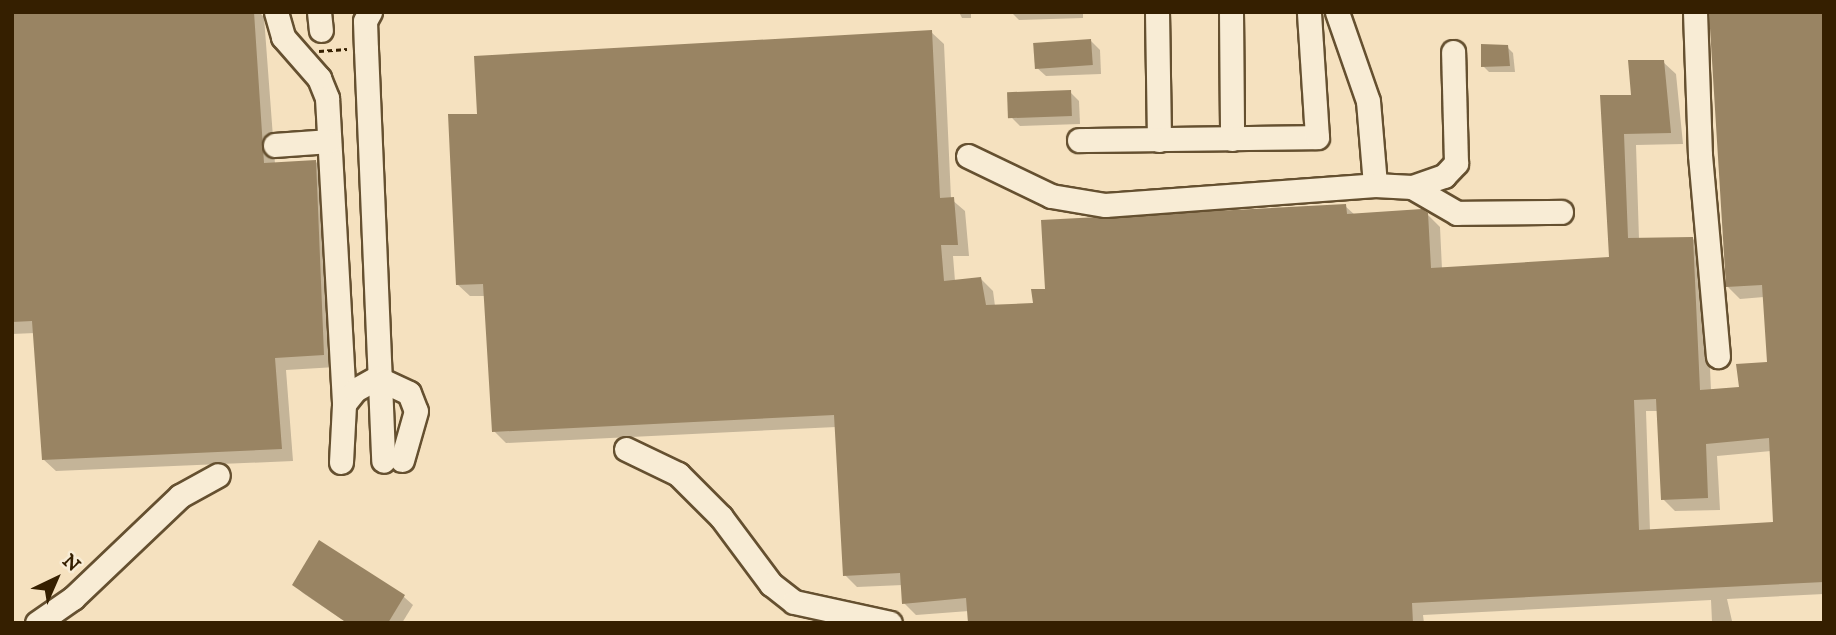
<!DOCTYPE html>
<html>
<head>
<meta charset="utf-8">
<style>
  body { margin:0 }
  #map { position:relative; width:1836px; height:635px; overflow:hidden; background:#f5e1bf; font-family:"IM FELL DW Pica",serif }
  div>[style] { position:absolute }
  .shadow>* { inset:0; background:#0003 }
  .building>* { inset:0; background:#998463; transform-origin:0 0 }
  .path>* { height:2.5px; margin-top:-1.25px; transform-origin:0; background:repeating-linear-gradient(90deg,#351f00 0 5px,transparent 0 8.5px) }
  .roads { filter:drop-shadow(2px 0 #655030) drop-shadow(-2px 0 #655030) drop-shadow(0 2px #655030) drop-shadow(0 -2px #655030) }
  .minor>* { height:23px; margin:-11.5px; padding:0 11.5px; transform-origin:11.5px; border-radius:11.5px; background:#f8ecd5 }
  span { translate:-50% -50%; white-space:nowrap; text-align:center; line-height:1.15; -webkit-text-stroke:5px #f8ecd5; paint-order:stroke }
  .frame { position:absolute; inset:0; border:14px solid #351f00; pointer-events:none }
  .north { position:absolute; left:21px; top:544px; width:70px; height:70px; -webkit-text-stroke:5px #f8ecd5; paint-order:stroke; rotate:44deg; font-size:19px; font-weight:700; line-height:28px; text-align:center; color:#351f00 }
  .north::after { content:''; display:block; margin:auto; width:24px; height:32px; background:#351f00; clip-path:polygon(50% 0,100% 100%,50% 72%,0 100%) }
</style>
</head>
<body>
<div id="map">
  <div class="shadow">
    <div style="clip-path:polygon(12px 12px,259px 12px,264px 17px,275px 164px,316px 162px,328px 174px,336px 367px,286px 370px,293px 461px,56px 471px,43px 459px,35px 333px,12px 334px)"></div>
    <div style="clip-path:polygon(959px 12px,971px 12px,971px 18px,962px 18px)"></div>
    <div style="clip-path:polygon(1011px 12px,1083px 12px,1083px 18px,1019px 20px)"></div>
    <div style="clip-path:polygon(evenodd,1824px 12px,1824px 594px,1727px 599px,1732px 621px,1739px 623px,1698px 623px,1712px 622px,1711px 600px,1423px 615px,1424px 623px,969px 623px,969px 611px,916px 615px,904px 603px,903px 585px,857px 587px,845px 575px,836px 427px,506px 443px,494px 431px,486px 296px,470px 296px,457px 284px,479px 116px,931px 32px,944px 44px,951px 199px,965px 211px,969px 256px,953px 256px,955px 281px,981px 279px,993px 291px,995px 306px,1034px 304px,1047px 291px,1345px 206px,1355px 215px,1427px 214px,1440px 227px,1442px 269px,1611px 259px,1602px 97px,1633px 97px,1663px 62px,1676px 74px,1683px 144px,1636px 145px,1639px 239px,1693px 239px,1705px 251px,1711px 391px,1741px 388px,1769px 363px,1764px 297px,1740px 299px,1728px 287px,1824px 12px,1646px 411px,1658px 411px,1663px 499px,1675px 511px,1720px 510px,1717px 456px,1771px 451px,1775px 523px,1650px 531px,1646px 411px)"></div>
    <div style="clip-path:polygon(1091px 41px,1100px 50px,1101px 74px,1046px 76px,1036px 67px)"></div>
    <div style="clip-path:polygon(1507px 47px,1513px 53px,1515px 72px,1489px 72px,1483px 66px)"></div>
    <div style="clip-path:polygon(1070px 92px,1079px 101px,1080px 124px,1020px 126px,1011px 117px)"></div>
    <div style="clip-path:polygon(319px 543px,404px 597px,413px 605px,402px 623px,347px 623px,303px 593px,294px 585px)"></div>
  </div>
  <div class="building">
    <div style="clip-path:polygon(12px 12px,254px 12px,264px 163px,316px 160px,324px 355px,275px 358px,282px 449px,42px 460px,32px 321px,12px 322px)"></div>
    <div style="clip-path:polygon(evenodd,1709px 12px,1824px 12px,1824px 582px,1412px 603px,1413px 623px,968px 623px,966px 598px,902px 604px,900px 573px,843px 576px,834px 415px,492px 432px,483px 284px,456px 285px,448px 114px,477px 114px,474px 56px,932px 30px,940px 198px,954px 197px,958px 245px,941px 245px,944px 281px,981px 277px,986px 305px,1033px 303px,1031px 289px,1045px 289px,1041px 220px,1346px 204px,1347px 214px,1422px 209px,1428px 213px,1431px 268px,1609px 257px,1600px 95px,1631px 95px,1628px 60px,1664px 60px,1671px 133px,1624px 134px,1628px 238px,1693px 237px,1700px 390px,1739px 387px,1736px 364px,1767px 362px,1762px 285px,1726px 287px,1709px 12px,1656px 399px,1661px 500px,1708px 498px,1706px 444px,1769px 438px,1773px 522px,1639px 530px,1634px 400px,1656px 399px)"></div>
    <div style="left:1091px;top:39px;width:26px;height:58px;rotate:86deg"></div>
    <div style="clip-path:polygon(1481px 44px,1508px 45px,1510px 66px,1481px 67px)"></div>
    <div style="left:1071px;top:90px;width:26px;height:64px;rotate:88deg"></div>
    <div style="clip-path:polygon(319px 540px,405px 595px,388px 623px,347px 623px,292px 585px)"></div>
  </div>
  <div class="path">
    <div style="left:319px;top:51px;width:28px;rotate:-4deg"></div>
  </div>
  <div class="roads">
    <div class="minor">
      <div style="left:276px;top:12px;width:26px;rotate:74deg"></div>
      <div style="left:283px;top:37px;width:55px;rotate:48.7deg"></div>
      <div style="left:319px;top:78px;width:22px;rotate:68deg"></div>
      <div style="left:327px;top:98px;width:306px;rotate:86.8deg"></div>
      <div style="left:319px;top:12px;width:18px;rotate:84deg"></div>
      <div style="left:370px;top:12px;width:10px;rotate:119deg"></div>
      <div style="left:365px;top:21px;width:28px;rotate:88deg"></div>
      <div style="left:366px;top:49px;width:412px;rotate:87.6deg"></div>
      <div style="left:1157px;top:12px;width:128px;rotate:89.1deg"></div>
      <div style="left:1231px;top:12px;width:127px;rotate:89.5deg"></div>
      <div style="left:1337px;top:12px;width:94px;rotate:70.8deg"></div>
      <div style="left:1368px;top:101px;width:84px;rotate:85.2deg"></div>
      <div style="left:1375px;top:185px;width:37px;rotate:3deg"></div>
      <div style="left:1412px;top:187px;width:52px;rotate:30deg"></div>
      <div style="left:1457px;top:213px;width:104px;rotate:-0.6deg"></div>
      <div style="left:1695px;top:12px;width:143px;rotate:88deg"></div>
      <div style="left:1700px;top:155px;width:202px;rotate:84.9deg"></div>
      <div style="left:1079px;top:140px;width:238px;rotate:-0.7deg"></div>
      <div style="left:1317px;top:137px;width:125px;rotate:-93.7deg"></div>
      <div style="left:275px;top:145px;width:54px;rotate:-4.2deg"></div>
      <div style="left:968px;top:156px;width:92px;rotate:25.7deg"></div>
      <div style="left:1051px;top:196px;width:55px;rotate:9.5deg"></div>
      <div style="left:1105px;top:205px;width:271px;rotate:-4.2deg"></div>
      <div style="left:1412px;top:187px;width:34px;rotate:-19deg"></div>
      <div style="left:1444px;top:176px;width:18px;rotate:-47deg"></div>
      <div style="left:1456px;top:163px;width:111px;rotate:-91.5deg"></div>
      <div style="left:626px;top:449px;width:58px;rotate:25.7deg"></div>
      <div style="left:678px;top:474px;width:61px;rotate:45deg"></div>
      <div style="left:721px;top:517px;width:84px;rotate:53.3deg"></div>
      <div style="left:771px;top:584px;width:29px;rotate:38deg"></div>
      <div style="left:794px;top:602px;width:98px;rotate:12.3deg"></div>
      <div style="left:341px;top:462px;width:58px;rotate:-87deg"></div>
      <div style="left:344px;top:404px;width:18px;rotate:-52deg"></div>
      <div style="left:355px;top:390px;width:25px;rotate:-29deg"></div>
      <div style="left:377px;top:378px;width:35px;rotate:25deg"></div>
      <div style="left:409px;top:393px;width:19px;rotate:69deg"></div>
      <div style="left:416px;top:411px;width:51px;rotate:105.9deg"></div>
      <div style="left:37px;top:623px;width:44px;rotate:-34.8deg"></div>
      <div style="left:73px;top:598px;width:148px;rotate:-43.6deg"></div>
      <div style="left:180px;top:496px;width:43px;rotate:-28.9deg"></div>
    </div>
  </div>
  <div class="frame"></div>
  <div class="north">N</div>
</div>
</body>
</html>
